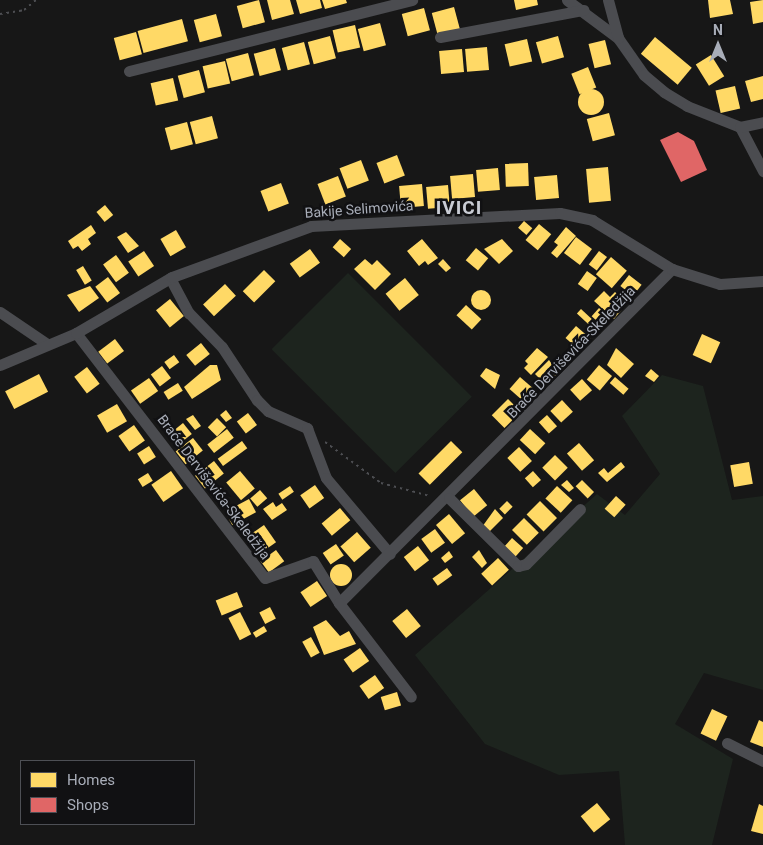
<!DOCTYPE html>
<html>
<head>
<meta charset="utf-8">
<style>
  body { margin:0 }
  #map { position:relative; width:763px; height:845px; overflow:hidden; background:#171717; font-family:Roboto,sans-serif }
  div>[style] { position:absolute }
  .green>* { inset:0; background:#1d241e; transform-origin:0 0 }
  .homes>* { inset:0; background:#ffd966; transform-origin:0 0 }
  .round { border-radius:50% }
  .shops>* { inset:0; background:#e06666 }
  .path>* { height:2px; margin-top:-1px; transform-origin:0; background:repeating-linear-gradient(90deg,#4d4e52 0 2.5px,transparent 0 6.5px) }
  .minor>* { height:11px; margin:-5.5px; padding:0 5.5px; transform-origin:5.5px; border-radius:5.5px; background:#4b4c50 }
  span { translate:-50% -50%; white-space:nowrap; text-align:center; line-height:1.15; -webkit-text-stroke:5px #111113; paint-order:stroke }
  .street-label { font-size:14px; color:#a8adb8 }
  .district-label { font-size:19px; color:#c9ccd4; font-weight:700; letter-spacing:1px }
  .legend { position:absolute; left:20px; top:760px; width:175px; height:65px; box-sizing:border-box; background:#111113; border:1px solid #4d4f55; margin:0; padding:6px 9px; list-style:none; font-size:15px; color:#a8adb8 }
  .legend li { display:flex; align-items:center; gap:10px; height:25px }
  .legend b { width:25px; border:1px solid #4d4f55 }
  .north { position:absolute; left:693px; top:20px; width:50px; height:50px; -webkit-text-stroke:4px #111113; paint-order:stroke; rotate:0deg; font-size:14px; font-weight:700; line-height:20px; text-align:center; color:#a8adb8 }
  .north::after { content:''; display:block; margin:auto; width:18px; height:22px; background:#a8adb8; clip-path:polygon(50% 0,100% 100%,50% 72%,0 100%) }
</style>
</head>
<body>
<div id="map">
  <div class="green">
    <div style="left:348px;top:273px;width:175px;height:108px;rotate:45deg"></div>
    <div style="clip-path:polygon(662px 375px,703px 386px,732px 500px,763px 496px,763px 690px,704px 673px,675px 724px,733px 759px,712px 845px,625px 845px,619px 771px,559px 775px,485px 744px,415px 655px,597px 494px,625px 515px,660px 474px,622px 416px)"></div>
  </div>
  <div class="homes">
    <div style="left:259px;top:0;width:23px;height:23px;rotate:75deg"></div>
    <div style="clip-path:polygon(267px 0,290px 0,294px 14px,272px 20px)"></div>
    <div style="clip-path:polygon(296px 0,320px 0,322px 8px,300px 14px)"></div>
    <div style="clip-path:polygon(322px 0,346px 0,347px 3px,325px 9px)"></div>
    <div style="clip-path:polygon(514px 0,537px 0,538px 5px,516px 10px)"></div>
    <div style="clip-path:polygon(708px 0,730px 0,733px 14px,710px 18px)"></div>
    <div style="clip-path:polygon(763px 0,763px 22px,753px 24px,750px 2px)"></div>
    <div style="left:454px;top:7px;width:23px;height:23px;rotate:75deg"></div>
    <div style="left:424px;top:8px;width:23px;height:23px;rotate:75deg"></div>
    <div style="left:216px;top:14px;width:23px;height:23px;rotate:75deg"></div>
    <div style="left:182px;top:19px;width:23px;height:46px;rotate:75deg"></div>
    <div style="left:380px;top:23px;width:23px;height:23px;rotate:75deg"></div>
    <div style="left:355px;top:25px;width:23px;height:23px;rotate:77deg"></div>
    <div style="left:136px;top:32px;width:23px;height:23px;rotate:75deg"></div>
    <div style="left:330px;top:36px;width:23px;height:23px;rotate:75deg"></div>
    <div style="left:558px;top:36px;width:22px;height:23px;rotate:74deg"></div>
    <div style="left:655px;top:37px;width:48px;height:22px;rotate:40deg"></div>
    <div style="left:527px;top:39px;width:23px;height:23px;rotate:77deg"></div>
    <div style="left:605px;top:40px;width:25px;height:17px;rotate:76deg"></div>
    <div style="left:304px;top:42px;width:23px;height:23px;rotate:75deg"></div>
    <div style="left:487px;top:47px;width:23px;height:22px;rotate:85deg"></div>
    <div style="left:275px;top:48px;width:23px;height:22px;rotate:75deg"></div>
    <div style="left:462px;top:49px;width:23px;height:23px;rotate:85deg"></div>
    <div style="left:248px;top:53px;width:23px;height:23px;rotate:75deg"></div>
    <div style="left:711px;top:55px;width:25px;height:18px;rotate:58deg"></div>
    <div style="left:225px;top:61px;width:23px;height:23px;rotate:77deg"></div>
    <div style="left:588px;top:67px;width:22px;height:18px;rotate:68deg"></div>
    <div style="left:199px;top:70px;width:23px;height:22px;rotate:75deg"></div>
    <div style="clip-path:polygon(763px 76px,763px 99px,751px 102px,745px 81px)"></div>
    <div style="left:173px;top:78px;width:23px;height:23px;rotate:77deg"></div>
    <div style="left:735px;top:86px;width:23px;height:20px;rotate:77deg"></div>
    <div class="round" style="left:578px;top:89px;width:26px;height:26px"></div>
    <div style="left:609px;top:113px;width:23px;height:23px;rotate:75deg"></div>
    <div style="left:212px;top:116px;width:23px;height:23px;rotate:75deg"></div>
    <div style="left:187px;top:122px;width:23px;height:23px;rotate:75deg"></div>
    <div style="left:397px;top:155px;width:22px;height:22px;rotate:69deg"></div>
    <div style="left:361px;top:160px;width:22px;height:23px;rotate:69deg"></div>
    <div style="left:528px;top:163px;width:23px;height:23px;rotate:88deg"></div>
    <div style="left:608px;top:167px;width:34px;height:22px;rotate:85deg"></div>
    <div style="left:498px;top:168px;width:22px;height:22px;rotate:85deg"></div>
    <div style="left:473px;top:174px;width:23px;height:23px;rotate:85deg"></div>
    <div style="left:557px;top:175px;width:23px;height:23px;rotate:85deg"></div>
    <div style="left:338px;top:176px;width:22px;height:22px;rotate:69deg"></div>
    <div style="left:281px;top:183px;width:22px;height:22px;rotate:69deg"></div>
    <div style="left:422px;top:184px;width:22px;height:23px;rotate:85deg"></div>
    <div style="left:448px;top:185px;width:22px;height:22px;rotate:85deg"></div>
    <div style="left:105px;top:205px;width:13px;height:11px;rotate:51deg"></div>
    <div style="left:524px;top:221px;width:11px;height:9px;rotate:41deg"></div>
    <div style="left:539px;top:224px;width:16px;height:21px;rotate:40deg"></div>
    <div style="clip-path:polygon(91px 225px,96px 233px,88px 239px,91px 244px,82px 251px,78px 246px,73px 249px,68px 241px)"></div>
    <div style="clip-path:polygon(566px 227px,576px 236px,557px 258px,551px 253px,558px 245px,554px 242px)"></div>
    <div style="left:176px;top:230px;width:20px;height:18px;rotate:60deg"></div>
    <div style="clip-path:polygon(126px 232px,139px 246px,128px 253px,117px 237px)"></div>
    <div style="left:576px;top:237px;width:20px;height:20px;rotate:37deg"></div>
    <div style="left:340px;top:239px;width:15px;height:11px;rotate:42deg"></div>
    <div style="clip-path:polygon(422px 239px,438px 258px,428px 265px,425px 261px,419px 266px,407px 251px)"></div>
    <div style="clip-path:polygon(502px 239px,513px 251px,499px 264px,484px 249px)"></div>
    <div style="left:476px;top:248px;width:16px;height:16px;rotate:40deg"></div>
    <div style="left:310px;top:249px;width:17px;height:25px;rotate:54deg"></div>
    <div style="left:144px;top:251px;width:18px;height:19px;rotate:56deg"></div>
    <div style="left:599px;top:251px;width:10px;height:17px;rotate:37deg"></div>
    <div style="left:116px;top:255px;width:22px;height:16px;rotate:54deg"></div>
    <div style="left:611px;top:257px;width:21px;height:23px;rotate:41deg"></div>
    <div style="clip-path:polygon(365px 259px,372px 265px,377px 260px,391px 274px,375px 290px,354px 269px)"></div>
    <div style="clip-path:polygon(443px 259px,451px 268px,446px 272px,438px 264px)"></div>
    <div style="left:83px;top:266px;width:17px;height:8px;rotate:59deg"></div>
    <div style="left:264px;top:270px;width:16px;height:30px;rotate:45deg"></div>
    <div style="left:587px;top:271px;width:12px;height:16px;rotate:35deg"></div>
    <div style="left:629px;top:275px;width:16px;height:14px;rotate:38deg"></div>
    <div style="left:108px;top:277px;width:20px;height:16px;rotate:53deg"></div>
    <div style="left:405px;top:278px;width:22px;height:25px;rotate:51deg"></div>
    <div style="left:225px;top:284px;width:16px;height:30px;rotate:47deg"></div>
    <div style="clip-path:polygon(90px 286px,99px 298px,79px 312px,67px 295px)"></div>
    <div class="round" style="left:471px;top:290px;width:20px;height:20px"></div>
    <div style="clip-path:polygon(604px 291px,610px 297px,615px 292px,627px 303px,614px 319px,594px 301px)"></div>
    <div style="left:170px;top:299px;width:22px;height:18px;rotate:51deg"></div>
    <div style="left:466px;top:305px;width:21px;height:14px;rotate:43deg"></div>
    <div style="left:599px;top:308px;width:15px;height:11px;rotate:42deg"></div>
    <div style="left:581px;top:309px;width:18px;height:6px;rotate:43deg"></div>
    <div style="left:576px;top:326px;width:20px;height:16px;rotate:41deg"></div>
    <div style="left:702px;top:334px;width:20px;height:23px;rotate:24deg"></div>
    <div style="left:115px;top:339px;width:15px;height:21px;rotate:53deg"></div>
    <div style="left:201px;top:343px;width:14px;height:19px;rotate:51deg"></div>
    <div style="clip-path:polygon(537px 348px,548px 357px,531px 375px,524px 368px,528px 364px,525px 361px)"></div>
    <div style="clip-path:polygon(616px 348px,634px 364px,621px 378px,607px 365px)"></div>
    <div style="left:174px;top:355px;width:9px;height:12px;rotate:54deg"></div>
    <div style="clip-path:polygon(549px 360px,558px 373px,546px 385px,535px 374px)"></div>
    <div style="clip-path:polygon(210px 365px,217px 365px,221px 380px,192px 399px,184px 387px)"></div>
    <div style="left:599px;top:365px;width:17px;height:19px;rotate:40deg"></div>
    <div style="left:162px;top:366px;width:15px;height:14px;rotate:53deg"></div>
    <div style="left:87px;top:367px;width:21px;height:16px;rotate:53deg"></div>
    <div style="clip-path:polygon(486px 368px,500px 375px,495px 389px,480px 376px)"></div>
    <div style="clip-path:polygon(651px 369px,659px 376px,654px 382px,645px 376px)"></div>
    <div style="left:39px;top:374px;width:20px;height:38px;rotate:63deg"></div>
    <div style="left:520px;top:377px;width:23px;height:16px;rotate:41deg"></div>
    <div style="left:615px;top:377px;width:18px;height:8px;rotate:41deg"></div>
    <div style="left:149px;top:378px;width:16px;height:22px;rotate:55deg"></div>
    <div style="left:582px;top:379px;width:15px;height:16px;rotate:48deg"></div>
    <div style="left:178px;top:383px;width:9px;height:17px;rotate:58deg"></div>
    <div style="left:508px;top:399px;width:18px;height:23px;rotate:45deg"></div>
    <div style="left:562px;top:400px;width:16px;height:16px;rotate:47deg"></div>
    <div style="left:117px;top:404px;width:20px;height:23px;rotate:60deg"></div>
    <div style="clip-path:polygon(226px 410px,232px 418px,226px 422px,220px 415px)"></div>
    <div style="left:248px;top:413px;width:15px;height:14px;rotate:53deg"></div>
    <div style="clip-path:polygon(193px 415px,201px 426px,195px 430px,186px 419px)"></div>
    <div style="left:547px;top:415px;width:15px;height:11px;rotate:48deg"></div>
    <div style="left:217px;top:418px;width:13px;height:13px;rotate:45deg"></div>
    <div style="left:183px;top:423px;width:14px;height:15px;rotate:51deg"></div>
    <div style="left:134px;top:425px;width:19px;height:19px;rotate:55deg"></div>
    <div style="left:227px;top:429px;width:11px;height:25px;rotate:52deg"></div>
    <div style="left:530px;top:429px;width:21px;height:15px;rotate:43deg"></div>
    <div style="left:193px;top:438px;width:16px;height:22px;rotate:52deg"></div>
    <div style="left:242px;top:441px;width:9px;height:30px;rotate:54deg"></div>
    <div style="left:451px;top:441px;width:16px;height:46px;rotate:45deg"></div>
    <div style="left:579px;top:443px;width:23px;height:16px;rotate:49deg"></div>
    <div style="left:149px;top:446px;width:13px;height:14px;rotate:58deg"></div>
    <div style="left:519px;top:447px;width:19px;height:16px;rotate:47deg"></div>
    <div style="left:555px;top:455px;width:18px;height:18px;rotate:45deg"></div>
    <div style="left:214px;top:461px;width:16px;height:24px;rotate:52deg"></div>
    <div style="clip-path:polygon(621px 462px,625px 467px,607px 482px,598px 473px,604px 468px,608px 473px)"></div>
    <div style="left:749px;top:462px;width:22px;height:19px;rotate:80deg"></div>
    <div style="left:171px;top:471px;width:21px;height:24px;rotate:55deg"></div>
    <div style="left:240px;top:471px;width:23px;height:18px;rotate:50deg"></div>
    <div style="left:533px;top:471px;width:12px;height:11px;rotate:48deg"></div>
    <div style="left:148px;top:473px;width:9px;height:12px;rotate:58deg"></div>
    <div style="clip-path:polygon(567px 480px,574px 488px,569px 492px,561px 485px)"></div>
    <div style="left:582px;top:480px;width:17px;height:9px;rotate:45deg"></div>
    <div style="left:315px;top:485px;width:16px;height:18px;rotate:55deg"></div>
    <div style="left:290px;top:486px;width:7px;height:14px;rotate:56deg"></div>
    <div style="left:557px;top:486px;width:21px;height:17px;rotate:43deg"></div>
    <div style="left:474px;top:489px;width:21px;height:18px;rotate:51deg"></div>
    <div style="left:260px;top:490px;width:11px;height:13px;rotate:49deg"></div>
    <div style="left:616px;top:496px;width:13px;height:17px;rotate:42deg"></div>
    <div style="left:249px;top:499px;width:15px;height:27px;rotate:62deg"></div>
    <div style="left:507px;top:501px;width:8px;height:11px;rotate:45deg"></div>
    <div style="left:540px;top:501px;width:24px;height:19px;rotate:45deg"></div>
    <div style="clip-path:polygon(273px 502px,276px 507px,282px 503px,287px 510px,272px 520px,263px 509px)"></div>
    <div style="left:340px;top:508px;width:16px;height:24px;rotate:50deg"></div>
    <div style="clip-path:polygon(495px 509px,503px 518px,488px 533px,482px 527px)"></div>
    <div style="left:449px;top:514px;width:25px;height:17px;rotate:50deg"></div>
    <div style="left:524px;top:518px;width:21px;height:17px;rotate:45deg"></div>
    <div style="left:264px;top:525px;width:21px;height:21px;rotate:55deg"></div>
    <div style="left:435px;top:529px;width:17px;height:17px;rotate:54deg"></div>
    <div style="left:357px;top:532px;width:21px;height:22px;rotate:49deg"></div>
    <div style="left:512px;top:538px;width:15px;height:12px;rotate:42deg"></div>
    <div style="left:336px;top:544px;width:14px;height:16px;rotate:56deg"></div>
    <div style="left:418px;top:546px;width:18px;height:18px;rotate:52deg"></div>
    <div style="left:276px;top:550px;width:14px;height:19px;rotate:54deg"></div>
    <div style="clip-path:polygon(479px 550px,487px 563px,482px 568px,472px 557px)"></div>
    <div style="clip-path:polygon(449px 551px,453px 557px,445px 563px,441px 558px)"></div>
    <div style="left:498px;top:558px;width:16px;height:23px;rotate:47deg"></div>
    <div class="round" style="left:330px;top:564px;width:22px;height:22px"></div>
    <div style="left:447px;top:568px;width:9px;height:18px;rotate:54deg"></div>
    <div style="left:317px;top:581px;width:18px;height:20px;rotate:56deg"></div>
    <div style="left:237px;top:592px;width:16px;height:23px;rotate:68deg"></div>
    <div style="left:270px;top:607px;width:13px;height:12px;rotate:63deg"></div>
    <div style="left:407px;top:609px;width:22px;height:19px;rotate:51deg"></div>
    <div style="left:240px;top:612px;width:25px;height:13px;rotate:63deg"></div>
    <div style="clip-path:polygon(326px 620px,340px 636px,349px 631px,356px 644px,324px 655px,313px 627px)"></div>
    <div style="left:264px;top:626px;width:6px;height:13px;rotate:59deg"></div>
    <div style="left:311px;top:637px;width:18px;height:10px;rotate:61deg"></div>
    <div style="left:360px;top:648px;width:16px;height:20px;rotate:55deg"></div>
    <div style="left:375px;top:675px;width:16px;height:19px;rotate:55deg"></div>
    <div style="left:397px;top:692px;width:14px;height:17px;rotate:73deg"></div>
    <div style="left:712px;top:709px;width:17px;height:27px;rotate:25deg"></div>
    <div style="clip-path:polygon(759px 720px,763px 722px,763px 747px,750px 742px)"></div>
    <div style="left:597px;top:803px;width:21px;height:21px;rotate:51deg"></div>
    <div style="clip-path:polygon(759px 804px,763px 806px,763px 834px,751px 831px)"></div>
  </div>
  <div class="shops">
    <div style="clip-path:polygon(678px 132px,694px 141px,707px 170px,681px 182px,660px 140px)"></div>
  </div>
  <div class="path">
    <div style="left:0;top:14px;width:24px;rotate:-9deg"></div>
    <div style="left:24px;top:10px;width:16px;rotate:-40deg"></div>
    <div style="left:325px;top:442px;width:69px;rotate:36.2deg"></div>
    <div style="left:381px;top:483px;width:51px;rotate:14.9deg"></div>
  </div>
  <div class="minor">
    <div style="left:567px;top:0;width:64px;rotate:36.7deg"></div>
    <div style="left:618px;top:38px;width:45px;rotate:54.9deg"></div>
    <div style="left:644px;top:75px;width:26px;rotate:40deg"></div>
    <div style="left:664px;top:92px;width:27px;rotate:31deg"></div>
    <div style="left:687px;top:106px;width:57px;rotate:21.6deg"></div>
    <div style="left:740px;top:127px;width:50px;rotate:62.4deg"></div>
    <div style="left:608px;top:0;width:39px;rotate:75deg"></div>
    <div style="left:440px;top:37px;width:146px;rotate:-10.7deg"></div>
    <div style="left:129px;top:71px;width:292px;rotate:-14.1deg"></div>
    <div style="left:740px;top:127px;width:24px;rotate:-12deg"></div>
    <div style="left:170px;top:278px;width:40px;rotate:62deg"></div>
    <div style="left:189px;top:313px;width:47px;rotate:45.9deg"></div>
    <div style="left:222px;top:347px;width:64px;rotate:56.6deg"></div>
    <div style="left:257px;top:400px;width:16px;rotate:45deg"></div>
    <div style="left:268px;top:411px;width:43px;rotate:23.6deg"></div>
    <div style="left:307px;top:428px;width:53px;rotate:69.2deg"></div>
    <div style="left:326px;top:478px;width:99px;rotate:49.9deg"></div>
    <div style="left:0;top:312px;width:57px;rotate:34.2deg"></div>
    <div style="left:76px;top:333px;width:309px;rotate:52.4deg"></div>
    <div style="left:265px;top:578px;width:51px;rotate:-19.5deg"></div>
    <div style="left:313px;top:561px;width:49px;rotate:58.2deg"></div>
    <div style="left:339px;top:603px;width:472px;rotate:-45.1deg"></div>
    <div style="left:0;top:365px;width:82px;rotate:-22.8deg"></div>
    <div style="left:76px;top:333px;width:111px;rotate:-30.3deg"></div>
    <div style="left:172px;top:277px;width:148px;rotate:-20.1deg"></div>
    <div style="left:311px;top:226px;width:249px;rotate:-3deg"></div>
    <div style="left:560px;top:213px;width:33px;rotate:12deg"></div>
    <div style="left:592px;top:220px;width:94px;rotate:31.5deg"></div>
    <div style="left:672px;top:269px;width:50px;rotate:17.4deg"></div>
    <div style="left:720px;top:284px;width:43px;rotate:-4deg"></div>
    <div style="left:449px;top:498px;width:97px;rotate:44.6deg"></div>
    <div style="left:518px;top:566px;width:8px;rotate:-14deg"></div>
    <div style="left:526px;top:564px;width:77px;rotate:-45.5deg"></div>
    <div style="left:339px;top:603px;width:118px;rotate:52.5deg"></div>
    <div style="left:727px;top:743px;width:40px;rotate:26.6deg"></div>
  </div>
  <div class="street-label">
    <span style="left:359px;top:209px;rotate:-4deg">Bakije Selimovića</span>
    <span style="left:571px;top:352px;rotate:-46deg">Braće Derviševića-Skeledžija</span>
    <span style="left:214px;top:487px;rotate:53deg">Braće Derviševića-Skeledžija</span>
  </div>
  <div class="district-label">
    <span style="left:459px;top:208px">IVICI</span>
  </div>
  <ul class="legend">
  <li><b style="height:14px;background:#ffd966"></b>Homes</li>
  <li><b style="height:14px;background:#e06666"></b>Shops</li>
  </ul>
  <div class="north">N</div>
</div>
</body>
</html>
